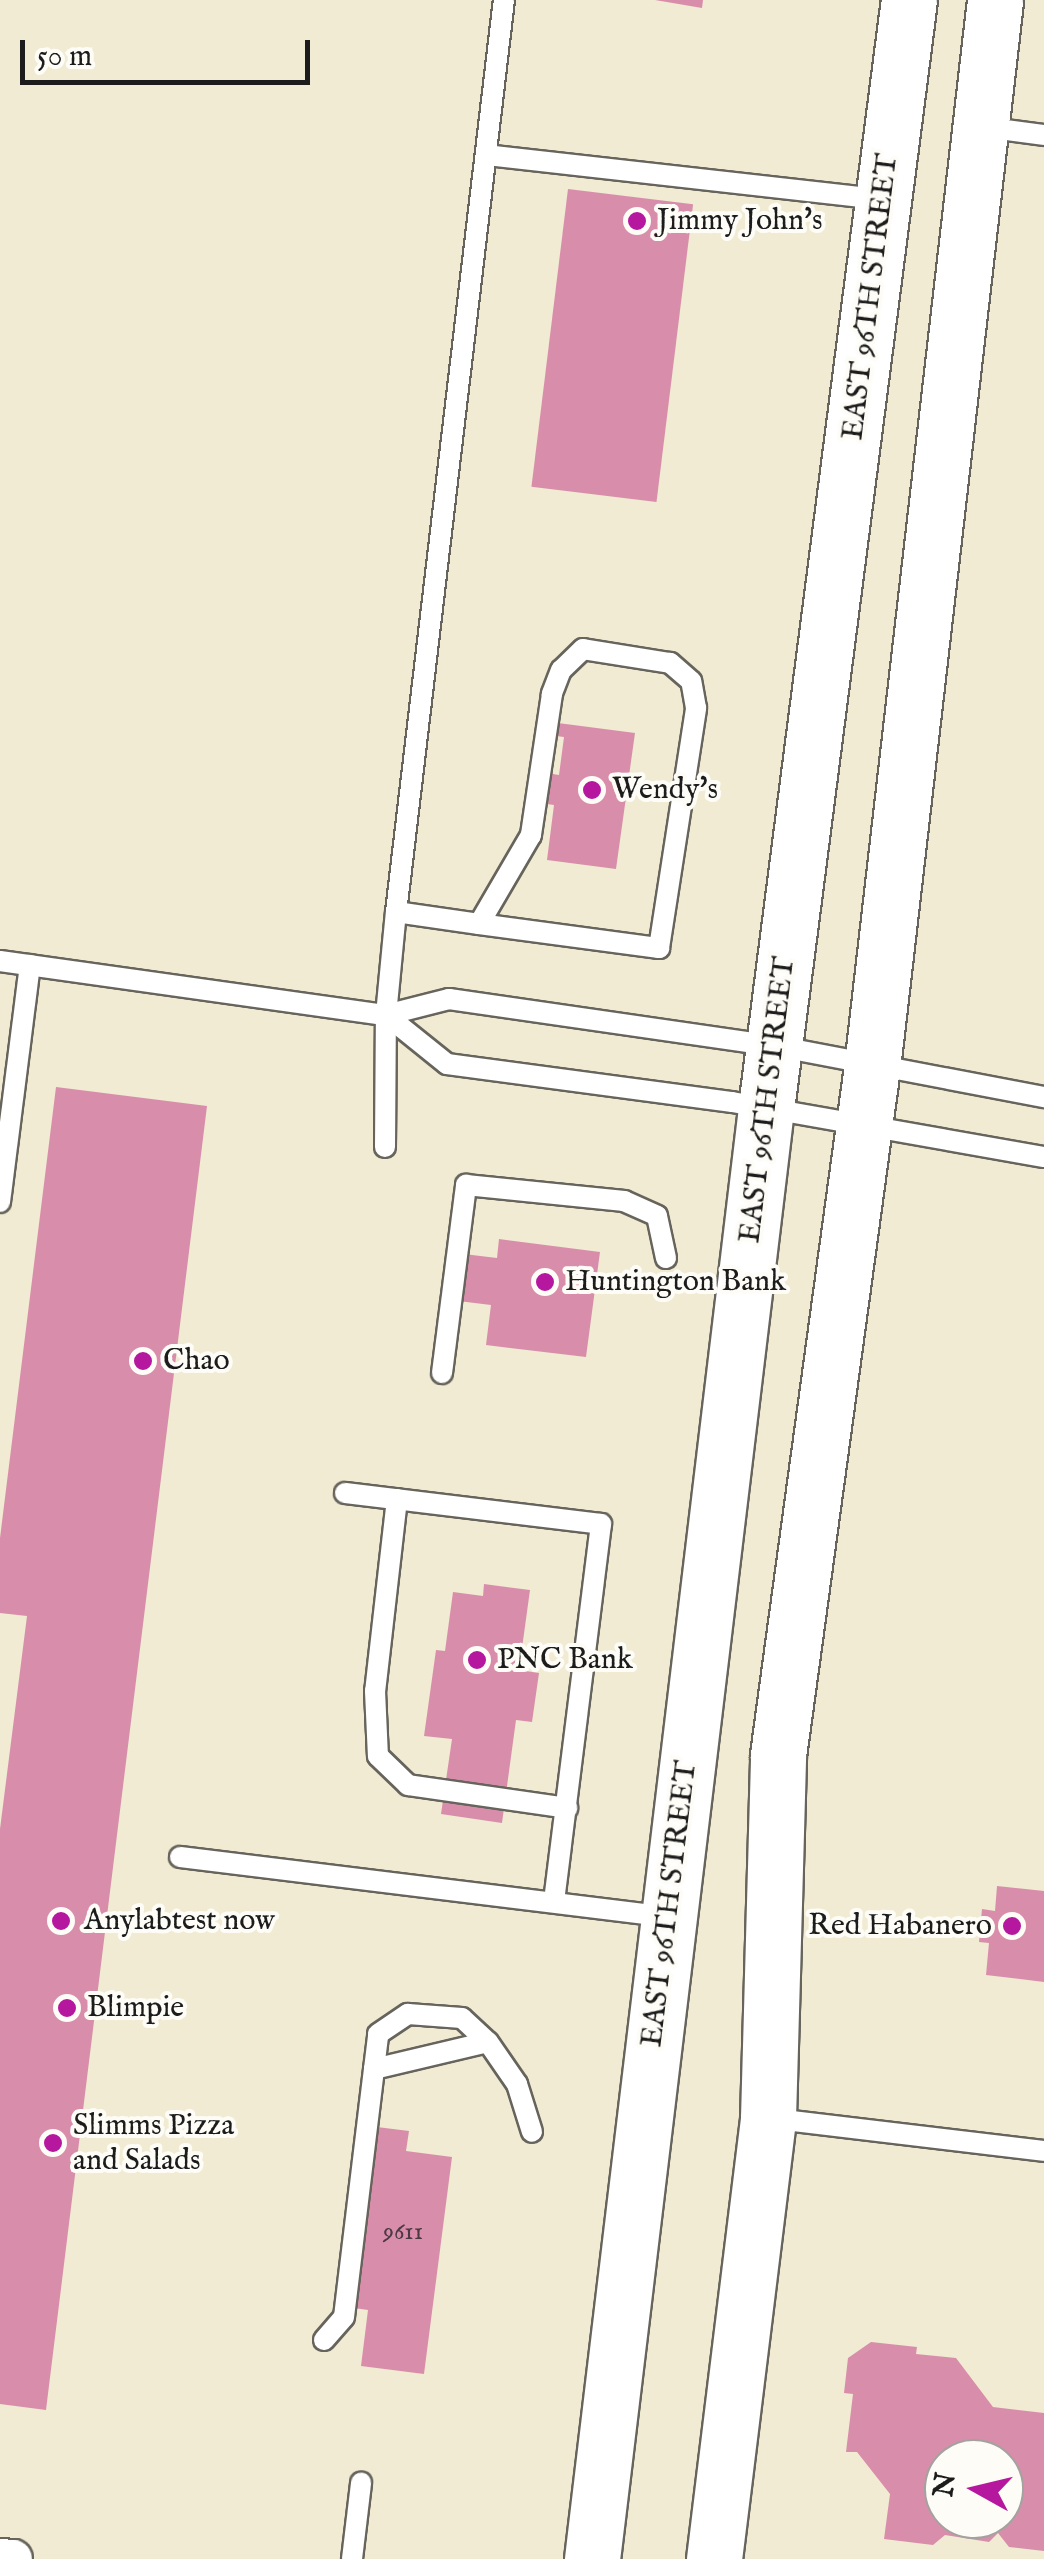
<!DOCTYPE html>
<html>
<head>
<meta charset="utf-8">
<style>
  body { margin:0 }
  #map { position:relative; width:1044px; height:2559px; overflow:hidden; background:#f0ebd2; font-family:"IM FELL English",serif }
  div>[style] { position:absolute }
  .building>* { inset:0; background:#d88eab; transform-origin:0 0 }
  .roads { filter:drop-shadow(2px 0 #66645c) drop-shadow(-2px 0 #66645c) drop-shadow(0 2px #66645c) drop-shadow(0 -2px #66645c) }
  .service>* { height:20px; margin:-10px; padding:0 10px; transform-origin:10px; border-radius:10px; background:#fff }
  .minor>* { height:38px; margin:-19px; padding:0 19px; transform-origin:19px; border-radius:19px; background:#fff }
  .primary>* { height:55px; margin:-27.5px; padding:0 27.5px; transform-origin:27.5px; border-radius:27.5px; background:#fff }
  .dots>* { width:28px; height:28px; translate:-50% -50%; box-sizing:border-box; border:5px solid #fdfcf7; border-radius:50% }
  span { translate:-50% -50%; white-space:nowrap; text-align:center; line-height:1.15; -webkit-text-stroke:8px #fdfcf7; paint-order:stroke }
  .number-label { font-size:25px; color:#4b3840 }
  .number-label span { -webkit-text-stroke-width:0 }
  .poi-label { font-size:30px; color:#1c1c1c }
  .left { translate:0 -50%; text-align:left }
  .right { translate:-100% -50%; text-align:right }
  .street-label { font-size:30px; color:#1c1c1c }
  .north { position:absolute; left:924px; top:2439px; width:100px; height:100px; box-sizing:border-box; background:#fdfcf7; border:2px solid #a3a29f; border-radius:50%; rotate:278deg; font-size:28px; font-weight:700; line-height:40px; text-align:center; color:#1c1c1c }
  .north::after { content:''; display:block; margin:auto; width:35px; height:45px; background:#b5179e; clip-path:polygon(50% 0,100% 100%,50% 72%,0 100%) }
  .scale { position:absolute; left:20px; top:40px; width:290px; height:45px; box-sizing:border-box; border:5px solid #1c1c1c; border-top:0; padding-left:12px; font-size:30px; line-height:35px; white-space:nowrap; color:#1c1c1c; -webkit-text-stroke:8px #fdfcf7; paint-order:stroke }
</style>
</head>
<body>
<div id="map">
  <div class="building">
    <div style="clip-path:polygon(655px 0,703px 0,702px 8px)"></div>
    <div style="left:568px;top:189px;width:126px;height:300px;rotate:7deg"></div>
    <div style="clip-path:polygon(558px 723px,635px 733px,616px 869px,547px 860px,554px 805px,525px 801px,529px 770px,559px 775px,564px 737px,556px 736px)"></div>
    <div style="clip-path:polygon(56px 1087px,207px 1106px,46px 2410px,0 2404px,0 1829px,27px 1616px,0 1613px,0 1538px)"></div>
    <div style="clip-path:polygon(499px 1239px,600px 1252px,586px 1357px,486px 1345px,491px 1305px,442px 1299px,447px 1252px,497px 1258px)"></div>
    <div style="clip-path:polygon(484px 1584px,530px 1590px,519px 1670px,539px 1673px,532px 1722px,516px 1720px,502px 1823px,441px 1814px,452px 1739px,424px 1736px,436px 1650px,445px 1651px,453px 1592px,483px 1596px)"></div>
    <div style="clip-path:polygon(997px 1886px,1044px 1891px,1044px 1982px,986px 1975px,989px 1943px,979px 1942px,982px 1909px,995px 1911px)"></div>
    <div style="clip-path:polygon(377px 2127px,409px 2131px,406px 2151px,452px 2157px,424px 2374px,361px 2366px,368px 2310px,354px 2308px)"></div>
    <div style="clip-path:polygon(evenodd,871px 2342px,917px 2347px,916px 2354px,956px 2358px,993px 2407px,1044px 2413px,1044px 2551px,1009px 2547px,998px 2533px,989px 2542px,945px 2535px,933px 2545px,884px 2539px,890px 2494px,857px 2452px,846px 2452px,853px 2394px,844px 2393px,848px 2358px,871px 2342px,944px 2459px,1004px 2459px,1004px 2519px,944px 2519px,944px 2459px)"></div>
  </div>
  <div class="roads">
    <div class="service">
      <div style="left:983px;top:127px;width:62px;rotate:7.5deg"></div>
      <div style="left:486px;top:155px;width:397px;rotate:6.4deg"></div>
      <div style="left:396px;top:912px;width:84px;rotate:8.2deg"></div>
      <div style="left:479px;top:924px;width:182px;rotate:7.6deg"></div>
      <div style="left:659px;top:948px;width:243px;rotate:-81.2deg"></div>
      <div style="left:696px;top:708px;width:27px;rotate:-100deg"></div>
      <div style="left:691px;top:681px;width:28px;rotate:-139deg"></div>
      <div style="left:670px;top:663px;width:88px;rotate:-170.9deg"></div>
      <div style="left:583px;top:649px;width:30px;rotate:136deg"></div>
      <div style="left:561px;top:670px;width:26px;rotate:111deg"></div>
      <div style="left:552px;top:694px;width:143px;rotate:98.5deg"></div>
      <div style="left:531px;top:835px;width:103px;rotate:120.3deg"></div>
      <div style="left:0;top:961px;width:390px;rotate:8deg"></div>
      <div style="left:386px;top:1015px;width:65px;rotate:-14.3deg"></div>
      <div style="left:449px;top:999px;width:330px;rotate:8.2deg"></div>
      <div style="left:776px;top:1046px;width:273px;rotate:10.8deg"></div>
      <div style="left:386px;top:1015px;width:78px;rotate:38.8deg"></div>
      <div style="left:447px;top:1064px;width:288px;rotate:7.6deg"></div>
      <div style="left:732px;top:1102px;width:317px;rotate:10deg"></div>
      <div style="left:385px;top:1147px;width:132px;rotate:-89.6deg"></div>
      <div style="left:386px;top:1015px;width:103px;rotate:-84.5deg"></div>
      <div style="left:396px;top:912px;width:918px;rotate:-83.25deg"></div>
      <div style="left:0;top:1202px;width:239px;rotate:-82.8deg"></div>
      <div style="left:442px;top:1373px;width:190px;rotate:-82.7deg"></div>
      <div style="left:466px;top:1185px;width:159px;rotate:5.8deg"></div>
      <div style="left:624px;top:1201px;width:36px;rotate:24deg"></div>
      <div style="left:657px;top:1216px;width:43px;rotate:77.9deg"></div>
      <div style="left:345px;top:1493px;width:258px;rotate:6.9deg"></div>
      <div style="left:601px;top:1524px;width:380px;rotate:97.1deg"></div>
      <div style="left:397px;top:1499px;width:193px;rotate:96.5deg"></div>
      <div style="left:375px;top:1691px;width:65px;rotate:87.4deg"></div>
      <div style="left:378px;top:1756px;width:42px;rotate:44deg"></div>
      <div style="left:408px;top:1785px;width:161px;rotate:8.2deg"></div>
      <div style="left:180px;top:1857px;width:492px;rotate:7deg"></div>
      <div style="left:374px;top:2069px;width:35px;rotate:-83deg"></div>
      <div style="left:378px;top:2034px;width:36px;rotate:-34deg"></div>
      <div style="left:408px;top:2014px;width:54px;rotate:4.2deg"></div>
      <div style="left:462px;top:2018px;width:35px;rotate:43deg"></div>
      <div style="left:768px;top:2118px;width:278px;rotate:6.8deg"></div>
      <div style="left:324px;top:2340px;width:30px;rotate:-49deg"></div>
      <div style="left:344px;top:2317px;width:250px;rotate:-83.1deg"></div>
      <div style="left:374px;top:2069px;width:117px;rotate:-13.3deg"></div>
      <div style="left:488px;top:2042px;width:51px;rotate:55.4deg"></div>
      <div style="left:517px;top:2084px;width:50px;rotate:72.6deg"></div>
      <div style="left:352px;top:2559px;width:77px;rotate:-83.2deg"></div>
    </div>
    <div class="minor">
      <div style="left:0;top:2558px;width:13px;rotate:4deg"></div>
    </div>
    <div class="primary">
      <div style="left:592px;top:2559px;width:1461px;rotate:-83.16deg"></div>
      <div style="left:766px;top:1108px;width:1117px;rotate:-82.65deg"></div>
      <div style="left:714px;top:2559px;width:444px;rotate:-83deg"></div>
      <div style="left:768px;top:2118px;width:363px;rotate:-88.4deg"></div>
      <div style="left:778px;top:1755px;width:694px;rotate:-82.22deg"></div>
      <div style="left:872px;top:1067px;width:1074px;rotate:-83.42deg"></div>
    </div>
  </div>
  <div class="dots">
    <div style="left:637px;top:221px;background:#b5179e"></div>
    <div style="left:592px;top:790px;background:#b5179e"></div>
    <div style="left:545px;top:1282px;background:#b5179e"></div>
    <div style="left:143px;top:1361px;background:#b5179e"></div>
    <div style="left:477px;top:1660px;background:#b5179e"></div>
    <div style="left:61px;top:1921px;background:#b5179e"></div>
    <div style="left:1012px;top:1926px;background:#b5179e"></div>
    <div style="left:67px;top:2008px;background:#b5179e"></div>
    <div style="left:53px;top:2143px;background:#b5179e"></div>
  </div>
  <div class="number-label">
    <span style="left:403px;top:2232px">9611</span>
  </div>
  <div class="poi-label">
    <span class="left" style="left:657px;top:221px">Jimmy John's</span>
    <span class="left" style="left:612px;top:790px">Wendy's</span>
    <span class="left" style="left:565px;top:1282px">Huntington Bank</span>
    <span class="left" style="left:163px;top:1361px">Chao</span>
    <span class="left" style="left:497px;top:1660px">PNC Bank</span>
    <span class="left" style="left:84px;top:1921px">Anylabtest now</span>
    <span class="right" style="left:992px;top:1926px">Red Habanero</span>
    <span class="left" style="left:87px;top:2008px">Blimpie</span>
    <span class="left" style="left:73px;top:2143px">Slimms Pizza<br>and Salads</span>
  </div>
  <div class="street-label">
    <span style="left:871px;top:297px;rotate:-83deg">EAST 96TH STREET</span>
    <span style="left:768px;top:1100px;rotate:-83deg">EAST 96TH STREET</span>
    <span style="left:670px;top:1904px;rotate:-83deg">EAST 96TH STREET</span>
  </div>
  <div class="north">N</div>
  <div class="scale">50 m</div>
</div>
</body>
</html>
